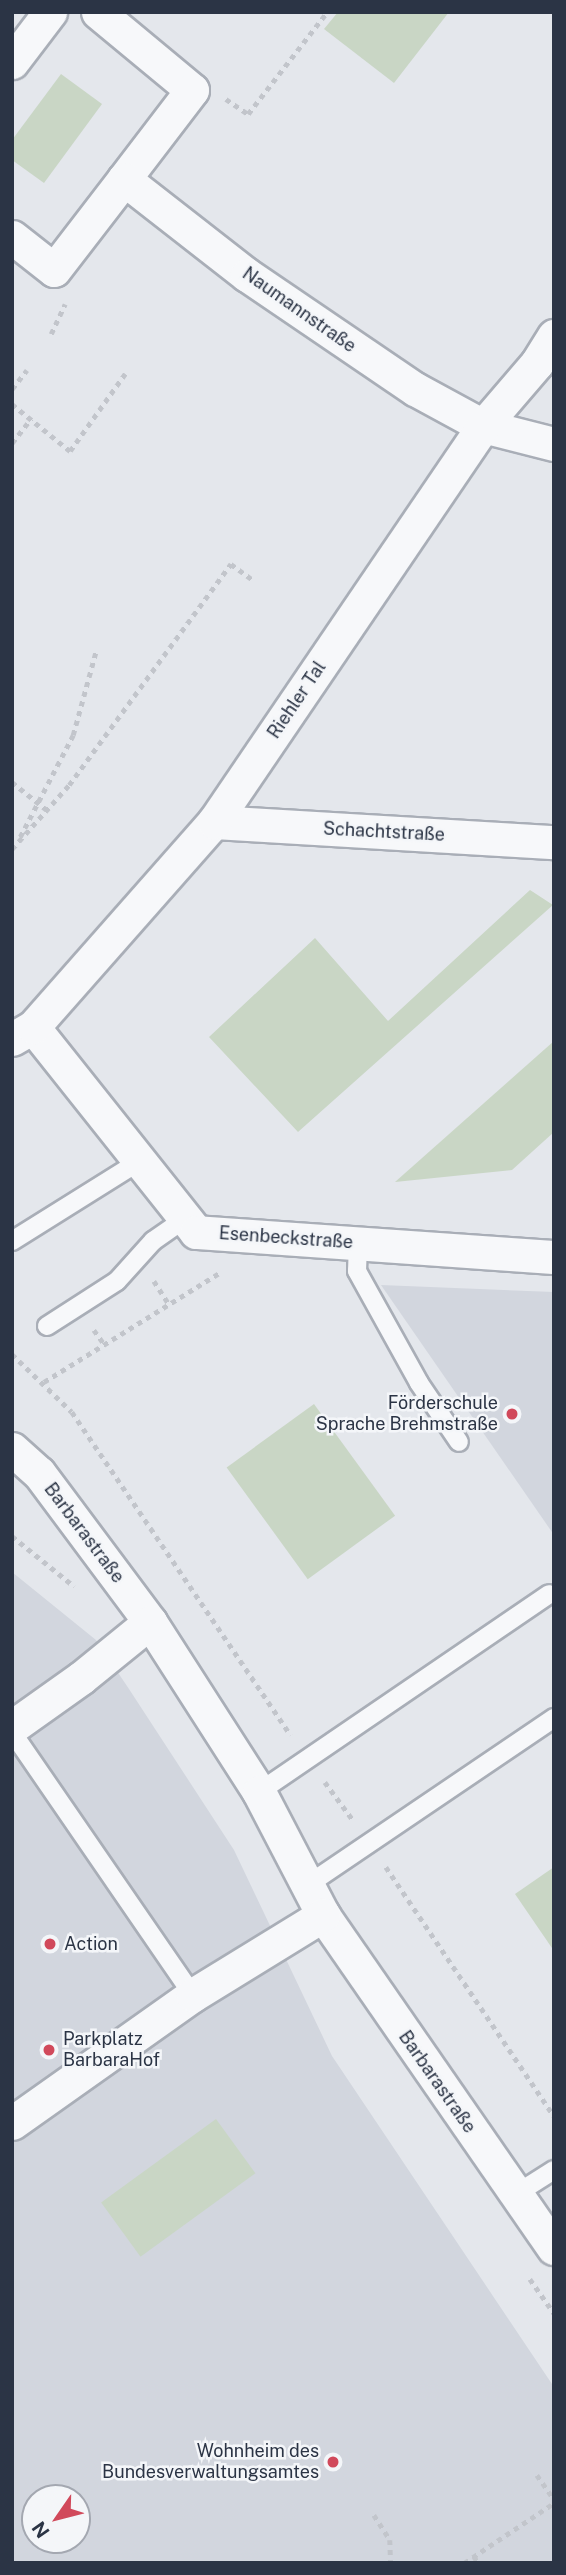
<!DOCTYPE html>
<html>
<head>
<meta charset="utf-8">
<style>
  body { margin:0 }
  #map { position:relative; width:566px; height:2575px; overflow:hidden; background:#e4e7ec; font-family:"Public Sans",sans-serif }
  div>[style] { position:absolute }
  .built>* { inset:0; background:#d2d6de }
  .green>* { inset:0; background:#c9d6c5; transform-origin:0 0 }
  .path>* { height:4.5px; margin-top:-2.25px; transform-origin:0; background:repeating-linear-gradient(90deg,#c2c5cb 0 5px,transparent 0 10px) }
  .roads { filter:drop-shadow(2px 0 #a9aeb7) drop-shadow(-2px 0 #a9aeb7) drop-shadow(0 2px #a9aeb7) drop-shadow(0 -2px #a9aeb7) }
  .lane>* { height:18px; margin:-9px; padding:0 9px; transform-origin:9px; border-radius:9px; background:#f7f8fa }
  .street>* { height:33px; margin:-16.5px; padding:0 16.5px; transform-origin:16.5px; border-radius:16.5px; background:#f7f8fa }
  .dots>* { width:19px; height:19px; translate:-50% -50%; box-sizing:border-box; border:4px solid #f4f6f9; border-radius:50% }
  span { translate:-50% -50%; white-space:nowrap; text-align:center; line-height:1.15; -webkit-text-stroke:5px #f4f6f9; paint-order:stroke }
  .street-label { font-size:18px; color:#2b3445 }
  .poi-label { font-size:18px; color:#2b3445 }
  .right { translate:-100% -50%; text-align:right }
  .left { translate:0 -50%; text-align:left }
  .frame { position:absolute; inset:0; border:14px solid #2b3445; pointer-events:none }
  .north { position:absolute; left:21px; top:2484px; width:70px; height:70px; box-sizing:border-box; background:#f4f6f9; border:2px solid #a4a8b1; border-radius:50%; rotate:235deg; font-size:19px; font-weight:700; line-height:28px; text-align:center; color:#2b3445 }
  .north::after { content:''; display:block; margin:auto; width:24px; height:32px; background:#d1495b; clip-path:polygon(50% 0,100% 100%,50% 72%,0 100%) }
</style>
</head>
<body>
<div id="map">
  <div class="built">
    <div style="clip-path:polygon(381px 1285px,554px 1292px,554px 1535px)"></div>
    <div style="clip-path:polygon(evenodd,12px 1572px,96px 1640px,129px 1689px,234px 1850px,332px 2056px,554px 2387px,554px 2563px,12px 2563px,12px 1572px,35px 2498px,77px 2498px,77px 2540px,35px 2540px,35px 2498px)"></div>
  </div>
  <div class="green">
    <div style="clip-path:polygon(338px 12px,449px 12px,394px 83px,324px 29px)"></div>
    <div style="clip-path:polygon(61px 74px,102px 104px,44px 183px,12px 160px,12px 140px)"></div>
    <div style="clip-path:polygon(530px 890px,553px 905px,298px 1132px,209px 1037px,315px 938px,388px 1021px)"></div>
    <div style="clip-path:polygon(554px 1041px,554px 1132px,512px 1170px,395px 1182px)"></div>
    <div style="left:314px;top:1404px;width:138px;height:108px;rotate:54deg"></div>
    <div style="clip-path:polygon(554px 1867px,554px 1951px,515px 1894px)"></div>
    <div style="left:216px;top:2119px;width:67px;height:142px;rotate:54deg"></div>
  </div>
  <div class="path">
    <div style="left:226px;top:99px;width:27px;rotate:34deg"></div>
    <div style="left:248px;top:114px;width:129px;rotate:-52.2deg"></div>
    <div style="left:51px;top:334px;width:33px;rotate:-65deg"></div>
    <div style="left:12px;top:389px;width:24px;rotate:-52deg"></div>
    <div style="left:12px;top:404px;width:75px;rotate:39deg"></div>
    <div style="left:70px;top:451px;width:95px;rotate:-54.5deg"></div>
    <div style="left:12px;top:443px;width:31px;rotate:-52deg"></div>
    <div style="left:12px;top:782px;width:45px;rotate:38.7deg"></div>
    <div style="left:20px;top:837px;width:115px;rotate:-62.5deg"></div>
    <div style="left:73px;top:735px;width:87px;rotate:-74.7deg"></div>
    <div style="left:12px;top:849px;width:86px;rotate:-48.3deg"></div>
    <div style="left:69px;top:785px;width:274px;rotate:-53.8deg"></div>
    <div style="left:231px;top:564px;width:29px;rotate:36deg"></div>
    <div style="left:154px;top:1281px;width:27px;rotate:57deg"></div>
    <div style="left:94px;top:1330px;width:17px;rotate:54deg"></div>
    <div style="left:12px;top:1354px;width:83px;rotate:44deg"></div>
    <div style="left:72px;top:1412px;width:390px;rotate:55.9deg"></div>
    <div style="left:44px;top:1382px;width:208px;rotate:-31.9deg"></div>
    <div style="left:12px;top:1536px;width:80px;rotate:38.9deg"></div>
    <div style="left:325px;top:1782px;width:47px;rotate:53.6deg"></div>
    <div style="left:386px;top:1867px;width:300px;rotate:56deg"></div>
    <div style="left:530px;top:2279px;width:42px;rotate:54.8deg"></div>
    <div style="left:537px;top:2475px;width:29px;rotate:55deg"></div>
    <div style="left:374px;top:2515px;width:30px;rotate:57deg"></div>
    <div style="left:390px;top:2540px;width:23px;rotate:88deg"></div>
    <div style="left:474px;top:2556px;width:8px;rotate:60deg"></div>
    <div style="left:464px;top:2563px;width:108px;rotate:-33.7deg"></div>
  </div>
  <div class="roads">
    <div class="lane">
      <div style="left:12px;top:1241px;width:151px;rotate:-32deg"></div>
      <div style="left:358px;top:1243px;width:28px;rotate:92deg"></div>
      <div style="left:357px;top:1271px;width:128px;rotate:61deg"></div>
      <div style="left:419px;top:1383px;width:71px;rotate:55.9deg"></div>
      <div style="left:47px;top:1326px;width:83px;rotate:-32.7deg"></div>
      <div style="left:117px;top:1281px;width:54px;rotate:-48deg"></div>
      <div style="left:153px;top:1241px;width:40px;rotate:-34.9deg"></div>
      <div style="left:12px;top:1732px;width:319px;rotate:55.5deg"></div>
      <div style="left:259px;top:1792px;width:351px;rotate:-34.3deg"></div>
      <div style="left:306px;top:1886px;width:300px;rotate:-34.1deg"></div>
      <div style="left:516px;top:2194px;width:45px;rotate:-32.3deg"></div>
    </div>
    <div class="street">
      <div style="left:98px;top:12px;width:122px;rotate:39.7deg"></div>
      <div style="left:192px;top:90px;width:112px;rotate:127.4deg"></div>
      <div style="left:12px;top:62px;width:63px;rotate:-52.8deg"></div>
      <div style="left:12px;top:237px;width:53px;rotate:38.2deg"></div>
      <div style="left:54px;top:270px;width:115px;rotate:-52.4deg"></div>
      <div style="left:124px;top:179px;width:156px;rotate:38deg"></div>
      <div style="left:247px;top:275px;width:203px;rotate:34.2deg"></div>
      <div style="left:415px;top:389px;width:77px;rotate:28.6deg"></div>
      <div style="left:483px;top:426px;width:73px;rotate:14.2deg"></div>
      <div style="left:214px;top:822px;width:341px;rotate:3.4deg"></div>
      <div style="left:33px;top:1027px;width:262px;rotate:51.5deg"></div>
      <div style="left:196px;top:1232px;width:359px;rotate:4deg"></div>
      <div style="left:12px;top:1039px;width:24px;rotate:-30deg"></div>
      <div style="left:33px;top:1027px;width:273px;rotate:-48.6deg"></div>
      <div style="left:214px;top:822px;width:479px;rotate:-55.8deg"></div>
      <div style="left:483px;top:426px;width:83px;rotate:-49.4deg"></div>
      <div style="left:537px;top:363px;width:32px;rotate:-58deg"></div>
      <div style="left:12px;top:1449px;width:36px;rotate:42deg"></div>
      <div style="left:39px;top:1473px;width:186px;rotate:53.3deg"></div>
      <div style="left:150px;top:1622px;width:202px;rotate:57.3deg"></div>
      <div style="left:259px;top:1792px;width:139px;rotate:62.5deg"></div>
      <div style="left:323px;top:1915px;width:405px;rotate:55.3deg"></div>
      <div style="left:12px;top:1727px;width:85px;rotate:-35.4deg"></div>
      <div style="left:81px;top:1678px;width:89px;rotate:-39.1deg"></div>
      <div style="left:12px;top:2123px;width:222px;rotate:-35.3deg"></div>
      <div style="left:193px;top:1995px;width:153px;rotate:-31.6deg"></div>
    </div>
  </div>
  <div class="dots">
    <div style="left:512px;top:1414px;background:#d1495b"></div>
    <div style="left:50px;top:1944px;background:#d1495b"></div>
    <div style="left:49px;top:2050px;background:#d1495b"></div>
    <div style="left:333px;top:2462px;background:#d1495b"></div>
  </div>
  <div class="street-label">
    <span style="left:299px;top:310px;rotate:35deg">Naumannstraße</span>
    <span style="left:297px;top:700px;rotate:-56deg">Riehler Tal</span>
    <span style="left:384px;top:832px;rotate:3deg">Schachtstraße</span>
    <span style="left:286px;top:1238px;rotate:4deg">Esenbeckstraße</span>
    <span style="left:84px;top:1533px;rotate:53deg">Barbarastraße</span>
    <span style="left:437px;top:2082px;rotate:55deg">Barbarastraße</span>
  </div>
  <div class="poi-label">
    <span class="right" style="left:498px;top:1414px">Förderschule<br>Sprache Brehmstraße</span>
    <span class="left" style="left:64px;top:1944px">Action</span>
    <span class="left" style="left:63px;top:2050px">Parkplatz<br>BarbaraHof</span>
    <span class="right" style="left:319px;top:2462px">Wohnheim des<br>Bundesverwaltungsamtes</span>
  </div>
  <div class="frame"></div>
  <div class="north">N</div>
</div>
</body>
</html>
